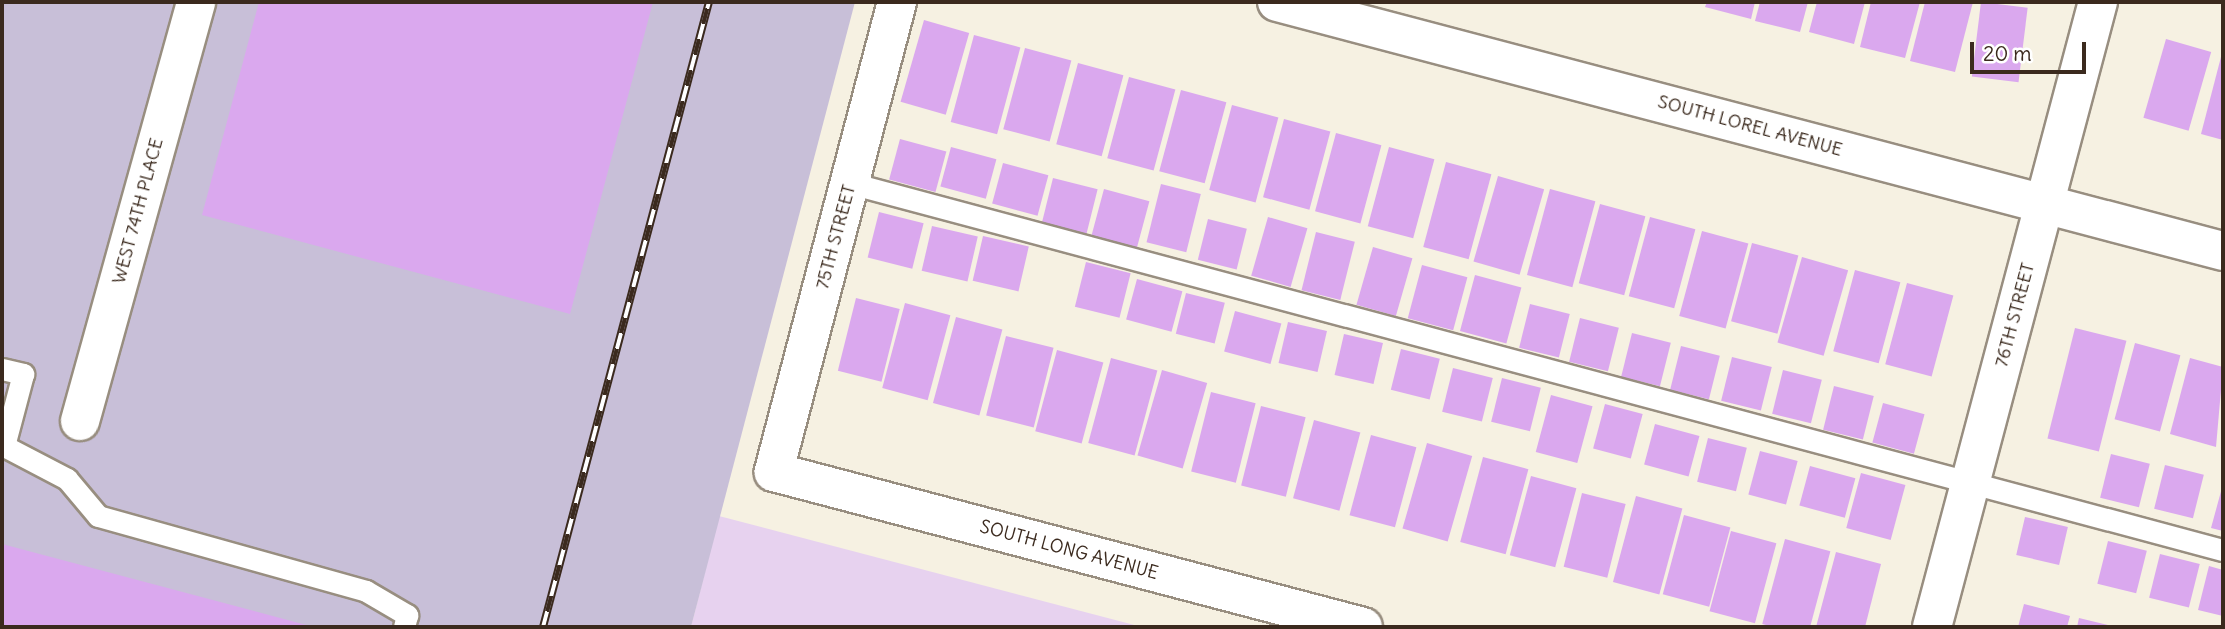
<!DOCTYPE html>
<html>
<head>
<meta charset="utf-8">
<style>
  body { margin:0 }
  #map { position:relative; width:2225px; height:629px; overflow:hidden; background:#f6f1e2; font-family:Delius,sans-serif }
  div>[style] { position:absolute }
  .built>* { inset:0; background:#e7d2ef }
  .industrial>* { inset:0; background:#c8bfd8 }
  .building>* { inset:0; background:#daa8ee; transform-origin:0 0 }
  .roads { filter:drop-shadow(2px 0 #988e80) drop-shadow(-2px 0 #988e80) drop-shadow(0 2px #988e80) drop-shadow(0 -2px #988e80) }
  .service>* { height:21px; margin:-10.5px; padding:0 10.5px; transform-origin:10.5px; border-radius:10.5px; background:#fff }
  .minor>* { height:38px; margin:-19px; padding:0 19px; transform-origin:19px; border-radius:19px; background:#fff }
  .rail>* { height:8px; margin-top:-4px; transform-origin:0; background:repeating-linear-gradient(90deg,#fff 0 16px,#3b2a1e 0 32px); box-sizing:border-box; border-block:2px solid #3b2a1e }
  span { translate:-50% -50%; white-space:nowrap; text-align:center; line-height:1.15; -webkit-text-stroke:6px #fff; paint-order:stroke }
  .street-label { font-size:18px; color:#3b2a1e }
  .frame { position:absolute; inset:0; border:4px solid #3b2a1e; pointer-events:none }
  .scale { position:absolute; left:1970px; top:42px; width:116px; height:32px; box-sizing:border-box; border:4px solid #3b2a1e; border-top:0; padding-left:9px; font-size:21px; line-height:24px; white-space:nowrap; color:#3b2a1e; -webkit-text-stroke:5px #fff; paint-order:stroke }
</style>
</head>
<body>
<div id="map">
  <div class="built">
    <div style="clip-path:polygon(719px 516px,1142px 627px,691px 627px)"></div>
  </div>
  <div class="industrial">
    <div style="clip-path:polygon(2px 2px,855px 2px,691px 627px,2px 627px)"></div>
  </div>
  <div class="building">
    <div style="clip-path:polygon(259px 2px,653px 2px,570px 314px,202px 215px)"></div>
    <div style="clip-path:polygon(1707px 2px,1755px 2px,1751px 19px,1705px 7px)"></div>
    <div style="clip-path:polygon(1760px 2px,1808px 2px,1800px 32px,1755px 21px)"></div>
    <div style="clip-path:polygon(1817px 2px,1865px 2px,1854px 44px,1809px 32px)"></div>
    <div style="clip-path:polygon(1871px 2px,1920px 2px,1905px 58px,1860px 47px)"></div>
    <div style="clip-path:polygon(1925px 2px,1973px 2px,1955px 72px,1910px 61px)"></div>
    <div style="left:1981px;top:2px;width:47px;height:75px;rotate:7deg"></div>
    <div style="left:924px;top:20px;width:47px;height:85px;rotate:16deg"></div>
    <div style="left:974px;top:35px;width:48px;height:90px;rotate:15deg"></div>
    <div style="left:2166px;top:39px;width:47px;height:82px;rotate:16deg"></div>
    <div style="left:1025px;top:48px;width:48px;height:84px;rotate:15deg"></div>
    <div style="clip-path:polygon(2222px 53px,2223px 53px,2223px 140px,2201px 134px)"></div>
    <div style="left:1078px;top:63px;width:47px;height:84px;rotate:15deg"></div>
    <div style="left:1129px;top:77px;width:48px;height:84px;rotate:15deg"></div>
    <div style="left:1181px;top:90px;width:47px;height:84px;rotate:15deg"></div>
    <div style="left:1232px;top:105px;width:48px;height:88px;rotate:15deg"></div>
    <div style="left:1284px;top:119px;width:48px;height:81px;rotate:15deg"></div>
    <div style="left:1336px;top:133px;width:47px;height:81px;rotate:15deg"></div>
    <div style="left:900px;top:139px;width:48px;height:42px;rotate:15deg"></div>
    <div style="left:951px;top:147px;width:47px;height:41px;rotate:15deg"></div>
    <div style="left:1389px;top:147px;width:47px;height:82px;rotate:15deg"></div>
    <div style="left:1446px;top:162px;width:47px;height:88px;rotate:15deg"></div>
    <div style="left:1003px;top:163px;width:47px;height:42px;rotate:15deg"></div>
    <div style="left:1498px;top:176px;width:48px;height:89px;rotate:16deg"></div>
    <div style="left:1053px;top:178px;width:46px;height:46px;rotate:14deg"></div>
    <div style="left:1161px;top:184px;width:41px;height:60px;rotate:14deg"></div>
    <div style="left:1104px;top:189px;width:47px;height:48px;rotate:15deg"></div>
    <div style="left:1550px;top:189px;width:47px;height:89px;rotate:15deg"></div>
    <div style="left:1600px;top:204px;width:47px;height:82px;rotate:15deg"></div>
    <div style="left:879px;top:212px;width:46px;height:47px;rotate:14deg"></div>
    <div style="left:1268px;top:217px;width:41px;height:61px;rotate:16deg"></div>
    <div style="left:1650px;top:217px;width:47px;height:82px;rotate:15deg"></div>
    <div style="left:1208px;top:219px;width:40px;height:42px;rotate:14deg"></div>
    <div style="left:932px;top:226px;width:47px;height:46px;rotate:13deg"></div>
    <div style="left:1702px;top:231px;width:48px;height:88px;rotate:15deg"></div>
    <div style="left:1316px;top:232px;width:40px;height:60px;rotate:14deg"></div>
    <div style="left:983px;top:236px;width:47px;height:46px;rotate:13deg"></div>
    <div style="left:1752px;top:243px;width:48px;height:81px;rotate:15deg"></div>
    <div style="left:1373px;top:247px;width:41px;height:60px;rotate:16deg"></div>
    <div style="left:1802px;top:257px;width:48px;height:89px;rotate:16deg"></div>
    <div style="left:1086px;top:262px;width:46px;height:46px;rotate:14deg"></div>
    <div style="left:1422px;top:265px;width:47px;height:55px;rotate:15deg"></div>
    <div style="left:1855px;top:270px;width:47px;height:84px;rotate:15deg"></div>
    <div style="left:1475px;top:275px;width:48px;height:58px;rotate:15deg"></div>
    <div style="left:1137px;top:279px;width:47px;height:42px;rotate:15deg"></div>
    <div style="left:1907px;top:283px;width:48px;height:84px;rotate:15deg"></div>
    <div style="left:1186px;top:293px;width:40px;height:42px;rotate:14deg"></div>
    <div style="left:856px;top:298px;width:45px;height:75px;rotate:14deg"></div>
    <div style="left:905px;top:303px;width:47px;height:88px;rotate:15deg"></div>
    <div style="left:1530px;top:304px;width:41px;height:45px;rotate:14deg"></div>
    <div style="left:1235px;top:311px;width:48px;height:42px;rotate:15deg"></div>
    <div style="left:956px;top:317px;width:48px;height:89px;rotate:15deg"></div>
    <div style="left:1580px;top:318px;width:40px;height:45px;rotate:14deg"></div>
    <div style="left:1288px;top:322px;width:40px;height:42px;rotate:13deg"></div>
    <div style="left:2075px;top:328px;width:53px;height:114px;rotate:14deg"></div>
    <div style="left:1632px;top:333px;width:40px;height:45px;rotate:14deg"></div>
    <div style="left:1344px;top:334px;width:40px;height:42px;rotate:13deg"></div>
    <div style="left:1006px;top:336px;width:49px;height:82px;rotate:14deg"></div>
    <div style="left:2135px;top:343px;width:47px;height:79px;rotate:15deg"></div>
    <div style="left:1681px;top:346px;width:40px;height:45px;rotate:14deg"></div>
    <div style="left:1401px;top:349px;width:40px;height:42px;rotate:14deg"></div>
    <div style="left:1057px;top:350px;width:48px;height:84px;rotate:15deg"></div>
    <div style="left:1732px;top:357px;width:41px;height:45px;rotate:14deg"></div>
    <div style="left:1111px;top:358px;width:48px;height:88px;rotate:15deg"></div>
    <div style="clip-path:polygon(2190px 358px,2223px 367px,2216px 447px,2170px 434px)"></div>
    <div style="left:1453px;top:368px;width:41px;height:45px;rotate:14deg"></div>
    <div style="left:1162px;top:370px;width:47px;height:89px;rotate:16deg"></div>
    <div style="left:1783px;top:370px;width:40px;height:45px;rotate:14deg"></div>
    <div style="left:1502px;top:378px;width:40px;height:45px;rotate:14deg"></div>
    <div style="left:1834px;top:386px;width:41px;height:45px;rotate:14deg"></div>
    <div style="left:1211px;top:392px;width:46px;height:82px;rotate:14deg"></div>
    <div style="left:1551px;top:395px;width:43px;height:59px;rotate:15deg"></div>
    <div style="left:1883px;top:403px;width:43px;height:41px;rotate:15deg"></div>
    <div style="left:1605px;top:404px;width:39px;height:46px;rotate:15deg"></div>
    <div style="left:1261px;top:406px;width:46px;height:82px;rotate:14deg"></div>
    <div style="left:1314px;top:420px;width:48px;height:81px;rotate:15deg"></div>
    <div style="left:1655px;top:424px;width:46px;height:42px;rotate:15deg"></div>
    <div style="left:1371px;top:435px;width:47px;height:83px;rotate:15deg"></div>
    <div style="left:1708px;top:438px;width:40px;height:45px;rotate:14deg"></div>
    <div style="left:1427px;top:443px;width:47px;height:89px;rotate:16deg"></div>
    <div style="left:1760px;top:451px;width:39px;height:45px;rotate:15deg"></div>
    <div style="left:2111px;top:454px;width:40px;height:45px;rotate:14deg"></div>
    <div style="left:1483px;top:457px;width:47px;height:88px;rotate:15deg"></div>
    <div style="left:2165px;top:465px;width:40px;height:45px;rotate:14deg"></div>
    <div style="left:1810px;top:466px;width:47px;height:41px;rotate:15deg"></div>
    <div style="left:1861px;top:473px;width:46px;height:57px;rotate:15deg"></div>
    <div style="left:1531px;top:476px;width:47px;height:82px;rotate:15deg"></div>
    <div style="clip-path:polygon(2223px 484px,2223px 531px,2211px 528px)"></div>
    <div style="left:1582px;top:493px;width:45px;height:76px;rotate:14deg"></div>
    <div style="left:1636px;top:496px;width:48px;height:89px;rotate:15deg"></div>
    <div style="left:1684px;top:515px;width:48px;height:82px;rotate:15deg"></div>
    <div style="left:2025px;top:517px;width:44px;height:39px;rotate:13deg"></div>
    <div style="left:1731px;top:531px;width:47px;height:83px;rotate:15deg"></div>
    <div style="left:1785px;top:539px;width:47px;height:88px;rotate:15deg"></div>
    <div style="left:2108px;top:541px;width:40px;height:44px;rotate:14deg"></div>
    <div style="clip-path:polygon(2px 544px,310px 626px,310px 627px,2px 627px)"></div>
    <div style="clip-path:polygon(1836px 552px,1881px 564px,1865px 627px,1816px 627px)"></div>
    <div style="left:2160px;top:554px;width:41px;height:45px;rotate:14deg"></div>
    <div style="clip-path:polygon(2209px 566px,2223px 570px,2223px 616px,2198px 610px)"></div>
    <div style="clip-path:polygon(2024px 604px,2070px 616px,2067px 627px,2018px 627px)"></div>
    <div style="clip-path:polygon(2079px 618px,2112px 626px,2112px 627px,2077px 627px)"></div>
  </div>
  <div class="roads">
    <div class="service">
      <div style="left:850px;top:183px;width:1421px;rotate:14.97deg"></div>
      <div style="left:2px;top:369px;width:22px;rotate:13deg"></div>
      <div style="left:23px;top:374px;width:74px;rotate:104.8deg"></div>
      <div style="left:4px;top:446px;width:71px;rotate:27.6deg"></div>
      <div style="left:67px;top:479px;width:48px;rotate:50deg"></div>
      <div style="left:98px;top:516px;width:278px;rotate:15.6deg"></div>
      <div style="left:366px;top:591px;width:48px;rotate:30.3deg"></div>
      <div style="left:407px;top:615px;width:12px;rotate:104deg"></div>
    </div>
    <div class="minor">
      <div style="left:897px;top:2px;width:486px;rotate:104.7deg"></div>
      <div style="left:774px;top:472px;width:609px;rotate:14.74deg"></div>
      <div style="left:1277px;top:2px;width:978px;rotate:14.75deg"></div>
      <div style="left:80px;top:421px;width:435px;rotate:-74.5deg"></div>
      <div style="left:1932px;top:627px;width:647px;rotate:-75.13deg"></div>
    </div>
  </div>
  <div class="rail">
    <div style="left:543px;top:627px;width:647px;rotate:-75.13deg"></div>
  </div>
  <div class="street-label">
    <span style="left:1750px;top:126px;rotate:15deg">SOUTH LOREL AVENUE</span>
    <span style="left:138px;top:211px;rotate:-75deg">WEST 74TH PLACE</span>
    <span style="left:836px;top:237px;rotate:-75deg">75TH STREET</span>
    <span style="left:2015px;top:315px;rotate:-75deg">76TH STREET</span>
    <span style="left:1069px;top:550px;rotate:15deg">SOUTH LONG AVENUE</span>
  </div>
  <div class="frame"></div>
  <div class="scale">20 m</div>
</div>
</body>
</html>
